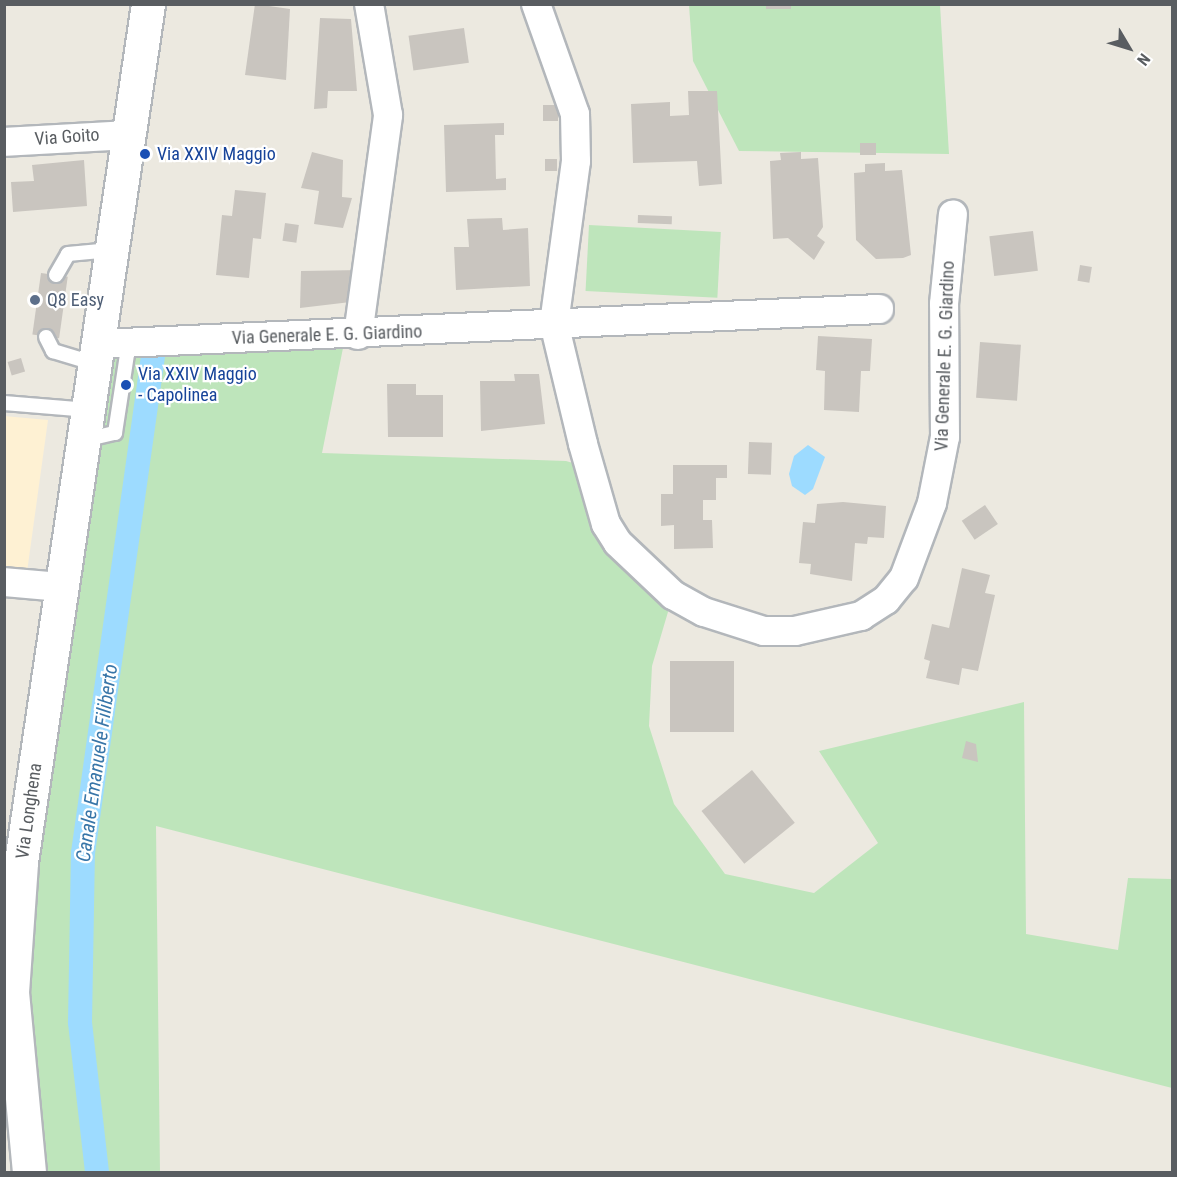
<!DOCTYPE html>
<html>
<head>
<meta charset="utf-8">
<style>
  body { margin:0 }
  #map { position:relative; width:1177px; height:1177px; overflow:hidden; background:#ece9e0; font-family:"Roboto Condensed",sans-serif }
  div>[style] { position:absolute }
  .commercial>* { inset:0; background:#fef1d3 }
  .green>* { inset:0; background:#bee5bb; transform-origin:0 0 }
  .water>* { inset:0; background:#9ddbff }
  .canal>* { height:24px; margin:-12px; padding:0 12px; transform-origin:12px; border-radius:12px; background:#9ddbff }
  .building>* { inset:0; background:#c9c5bf; transform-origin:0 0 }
  .roads { filter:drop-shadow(2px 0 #b3b7bb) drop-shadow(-2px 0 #b3b7bb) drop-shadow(0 2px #b3b7bb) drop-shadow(0 -2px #b3b7bb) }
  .lane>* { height:14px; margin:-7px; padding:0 7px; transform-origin:7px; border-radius:7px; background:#fff }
  .street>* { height:28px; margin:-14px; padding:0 14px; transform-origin:14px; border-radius:14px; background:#fff }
  .secondary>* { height:33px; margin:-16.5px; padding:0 16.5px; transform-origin:16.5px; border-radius:16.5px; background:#fff }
  .dots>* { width:16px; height:16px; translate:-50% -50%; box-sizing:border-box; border:3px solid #fff; border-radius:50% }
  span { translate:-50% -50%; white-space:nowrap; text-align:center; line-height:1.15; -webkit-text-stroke:4.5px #fff; paint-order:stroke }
  .street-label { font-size:18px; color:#595d61 }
  .transit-label { font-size:18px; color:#164399 }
  .left { translate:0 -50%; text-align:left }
  .service-label { font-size:18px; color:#4e5e75 }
  .water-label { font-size:20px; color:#3876a8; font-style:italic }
  .frame { position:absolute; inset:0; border:6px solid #595d61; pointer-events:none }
  .north { position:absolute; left:1099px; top:18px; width:60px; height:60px; -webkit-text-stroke:4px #fff; paint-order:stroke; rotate:128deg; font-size:16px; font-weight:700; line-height:24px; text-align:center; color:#595d61 }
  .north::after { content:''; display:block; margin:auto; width:21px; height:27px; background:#595d61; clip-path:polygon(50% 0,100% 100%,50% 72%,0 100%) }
</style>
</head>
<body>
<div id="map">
  <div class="commercial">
    <div style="clip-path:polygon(4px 416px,48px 420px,27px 572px,5px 570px)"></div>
  </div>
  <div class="green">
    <div style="clip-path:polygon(689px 5px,940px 5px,949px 154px,739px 151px,693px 61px)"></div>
    <div style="left:589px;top:225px;width:132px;height:66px;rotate:3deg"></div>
    <div style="clip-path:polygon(100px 344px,338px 346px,343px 348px,322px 453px,566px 461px,590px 468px,606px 524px,673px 595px,652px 666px,649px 726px,674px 804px,725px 874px,814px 893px,878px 843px,819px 751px,1024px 702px,1026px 934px,1118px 950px,1128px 878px,1172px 879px,1172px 1088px,156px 826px,160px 1172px,29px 1172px,14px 1034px)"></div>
  </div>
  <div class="water">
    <div style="clip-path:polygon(808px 445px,825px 457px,813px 489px,805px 495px,792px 486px,789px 474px,794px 456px)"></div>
  </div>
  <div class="canal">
    <div style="left:97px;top:1172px;width:151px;rotate:-96.5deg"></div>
    <div style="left:80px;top:1022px;width:169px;rotate:-89deg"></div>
    <div style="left:83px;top:853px;width:502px;rotate:-81.98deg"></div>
  </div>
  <div class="building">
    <div style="clip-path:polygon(255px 4px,290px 9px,286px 80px,245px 75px)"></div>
    <div style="left:766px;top:4px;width:25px;height:5px"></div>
    <div style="clip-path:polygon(320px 18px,351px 19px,357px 91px,328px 91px,327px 108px,314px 109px)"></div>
    <div style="left:464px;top:28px;width:35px;height:56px;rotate:82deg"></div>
    <div style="clip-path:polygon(688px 91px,717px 91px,722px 184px,699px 186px,697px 161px,633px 163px,631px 104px,670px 102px,670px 116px,689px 115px)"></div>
    <div style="left:543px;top:105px;width:15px;height:16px"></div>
    <div style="clip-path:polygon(504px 123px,504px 135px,495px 135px,496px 179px,506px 178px,506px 190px,446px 192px,444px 125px)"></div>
    <div style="left:876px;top:143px;width:12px;height:16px;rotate:90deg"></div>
    <div style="clip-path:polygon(312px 152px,343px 160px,342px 197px,352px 198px,343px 228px,314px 224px,319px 191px,301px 188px)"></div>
    <div style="clip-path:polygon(801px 152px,801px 159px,818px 158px,823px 227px,817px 236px,825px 242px,814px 260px,788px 238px,773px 239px,770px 161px,781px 160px,780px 153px)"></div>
    <div style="left:557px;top:159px;width:12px;height:12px;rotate:90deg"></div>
    <div style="clip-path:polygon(84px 160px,87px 206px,13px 212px,11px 182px,34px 181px,32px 165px)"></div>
    <div style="clip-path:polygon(885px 163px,885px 171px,902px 170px,911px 255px,903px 258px,876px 259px,856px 240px,854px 173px,865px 172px,865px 164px)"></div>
    <div style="clip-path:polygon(235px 190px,266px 193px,261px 239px,253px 238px,249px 278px,216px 275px,222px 215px,232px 216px)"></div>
    <div style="left:638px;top:215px;width:34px;height:8px;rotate:2deg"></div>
    <div style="clip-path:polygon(502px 218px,503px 230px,528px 228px,530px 286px,456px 290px,454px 247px,469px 247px,467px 219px)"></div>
    <div style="left:285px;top:223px;width:14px;height:18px;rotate:8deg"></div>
    <div style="left:1033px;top:231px;width:40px;height:44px;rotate:83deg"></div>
    <div style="left:1080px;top:265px;width:12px;height:16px;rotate:9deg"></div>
    <div style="clip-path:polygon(361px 270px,359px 301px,300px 308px,301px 271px)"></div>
    <div style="left:41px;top:273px;width:27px;height:62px;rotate:8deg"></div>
    <div style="clip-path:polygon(818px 336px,872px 339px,870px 371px,861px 371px,859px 412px,824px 410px,825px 371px,816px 370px)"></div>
    <div style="left:980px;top:342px;width:41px;height:56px;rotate:4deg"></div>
    <div style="left:21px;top:358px;width:14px;height:14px;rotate:73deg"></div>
    <div style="clip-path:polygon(514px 374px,539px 374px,545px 424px,481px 431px,480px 381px,515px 381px)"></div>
    <div style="clip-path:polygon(387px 384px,416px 384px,416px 395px,443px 395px,443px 437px,388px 437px)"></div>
    <div style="left:749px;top:442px;width:23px;height:32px;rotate:2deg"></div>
    <div style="clip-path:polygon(673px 465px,727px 465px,727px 478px,716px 478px,716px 500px,703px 500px,703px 520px,712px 520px,713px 548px,674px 549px,674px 525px,661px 526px,661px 494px,673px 494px)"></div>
    <div style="clip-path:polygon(843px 502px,886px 506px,884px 538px,868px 537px,867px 544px,855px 543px,852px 581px,810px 574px,811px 564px,799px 563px,803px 522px,815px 523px,817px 504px)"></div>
    <div style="left:985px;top:505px;width:23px;height:28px;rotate:56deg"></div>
    <div style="clip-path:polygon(962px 568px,990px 575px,985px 593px,995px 595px,978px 671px,962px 668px,959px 685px,926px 678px,930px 661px,924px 659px,932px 624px,949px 628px)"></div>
    <div style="left:670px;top:661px;width:64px;height:71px"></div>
    <div style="clip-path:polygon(966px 741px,976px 744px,978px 762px,962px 758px)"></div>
    <div style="left:752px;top:770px;width:68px;height:65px;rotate:51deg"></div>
  </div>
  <div class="roads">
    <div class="lane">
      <div style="left:56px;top:275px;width:24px;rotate:-60deg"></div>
      <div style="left:68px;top:254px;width:43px;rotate:-5.3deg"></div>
      <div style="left:46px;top:337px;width:16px;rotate:63deg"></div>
      <div style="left:53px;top:351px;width:45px;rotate:16.8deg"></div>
      <div style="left:4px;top:403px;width:85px;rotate:4.7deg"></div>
      <div style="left:84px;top:440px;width:32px;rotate:-13deg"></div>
      <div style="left:115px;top:433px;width:92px;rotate:-81.3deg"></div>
    </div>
    <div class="street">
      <div style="left:536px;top:4px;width:117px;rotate:70.5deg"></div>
      <div style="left:575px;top:114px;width:47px;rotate:88.8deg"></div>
      <div style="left:576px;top:161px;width:163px;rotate:97.7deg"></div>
      <div style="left:554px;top:323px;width:124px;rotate:76.5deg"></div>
      <div style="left:583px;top:444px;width:83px;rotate:74deg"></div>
      <div style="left:606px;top:524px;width:22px;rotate:58deg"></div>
      <div style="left:618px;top:543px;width:76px;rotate:43.4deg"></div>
      <div style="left:673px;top:595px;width:35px;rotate:29deg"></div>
      <div style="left:704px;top:612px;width:63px;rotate:17.6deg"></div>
      <div style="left:764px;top:631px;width:31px"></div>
      <div style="left:795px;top:631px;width:68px;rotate:-12.8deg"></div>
      <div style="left:861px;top:616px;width:30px;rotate:-33deg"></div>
      <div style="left:886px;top:600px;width:28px;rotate:-51deg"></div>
      <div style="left:904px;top:578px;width:80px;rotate:-69.5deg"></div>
      <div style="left:932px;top:503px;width:67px;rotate:-78.9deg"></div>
      <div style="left:945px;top:437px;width:133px;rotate:-90.4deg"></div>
      <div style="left:944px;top:304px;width:90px;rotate:-84.3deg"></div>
      <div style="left:4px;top:142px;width:125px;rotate:-3.2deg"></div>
      <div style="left:358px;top:335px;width:222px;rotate:-82.2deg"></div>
      <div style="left:388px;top:115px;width:113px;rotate:-99.7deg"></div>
      <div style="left:100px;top:344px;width:780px;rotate:-2.57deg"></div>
      <div style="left:4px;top:582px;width:57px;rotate:5deg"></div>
    </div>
    <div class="secondary">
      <div style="left:29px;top:1172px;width:181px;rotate:-95.4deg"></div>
      <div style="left:12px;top:992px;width:130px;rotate:-86deg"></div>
      <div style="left:21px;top:862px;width:867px;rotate:-81.58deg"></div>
    </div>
  </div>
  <div class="dots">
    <div style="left:145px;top:154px;background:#1a4fb4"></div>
    <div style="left:35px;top:300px;background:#5c6f8a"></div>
    <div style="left:126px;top:385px;background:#1a4fb4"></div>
  </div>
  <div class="street-label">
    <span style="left:67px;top:137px;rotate:-4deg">Via Goito</span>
    <span style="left:327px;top:335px;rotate:-2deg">Via Generale E. G. Giardino</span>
    <span style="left:945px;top:356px;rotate:-88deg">Via Generale E. G. Giardino</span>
    <span style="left:29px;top:811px;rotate:-82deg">Via Longhena</span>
  </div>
  <div class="transit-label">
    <span class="left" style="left:157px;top:154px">Via XXIV Maggio</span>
    <span class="left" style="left:138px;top:385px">Via XXIV Maggio<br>- Capolinea</span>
  </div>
  <div class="service-label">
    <span class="left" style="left:47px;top:300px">Q8 Easy</span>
  </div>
  <div class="water-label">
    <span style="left:97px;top:763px;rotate:-82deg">Canale Emanuele Filiberto</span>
  </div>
  <div class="frame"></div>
  <div class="north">N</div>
</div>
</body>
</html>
